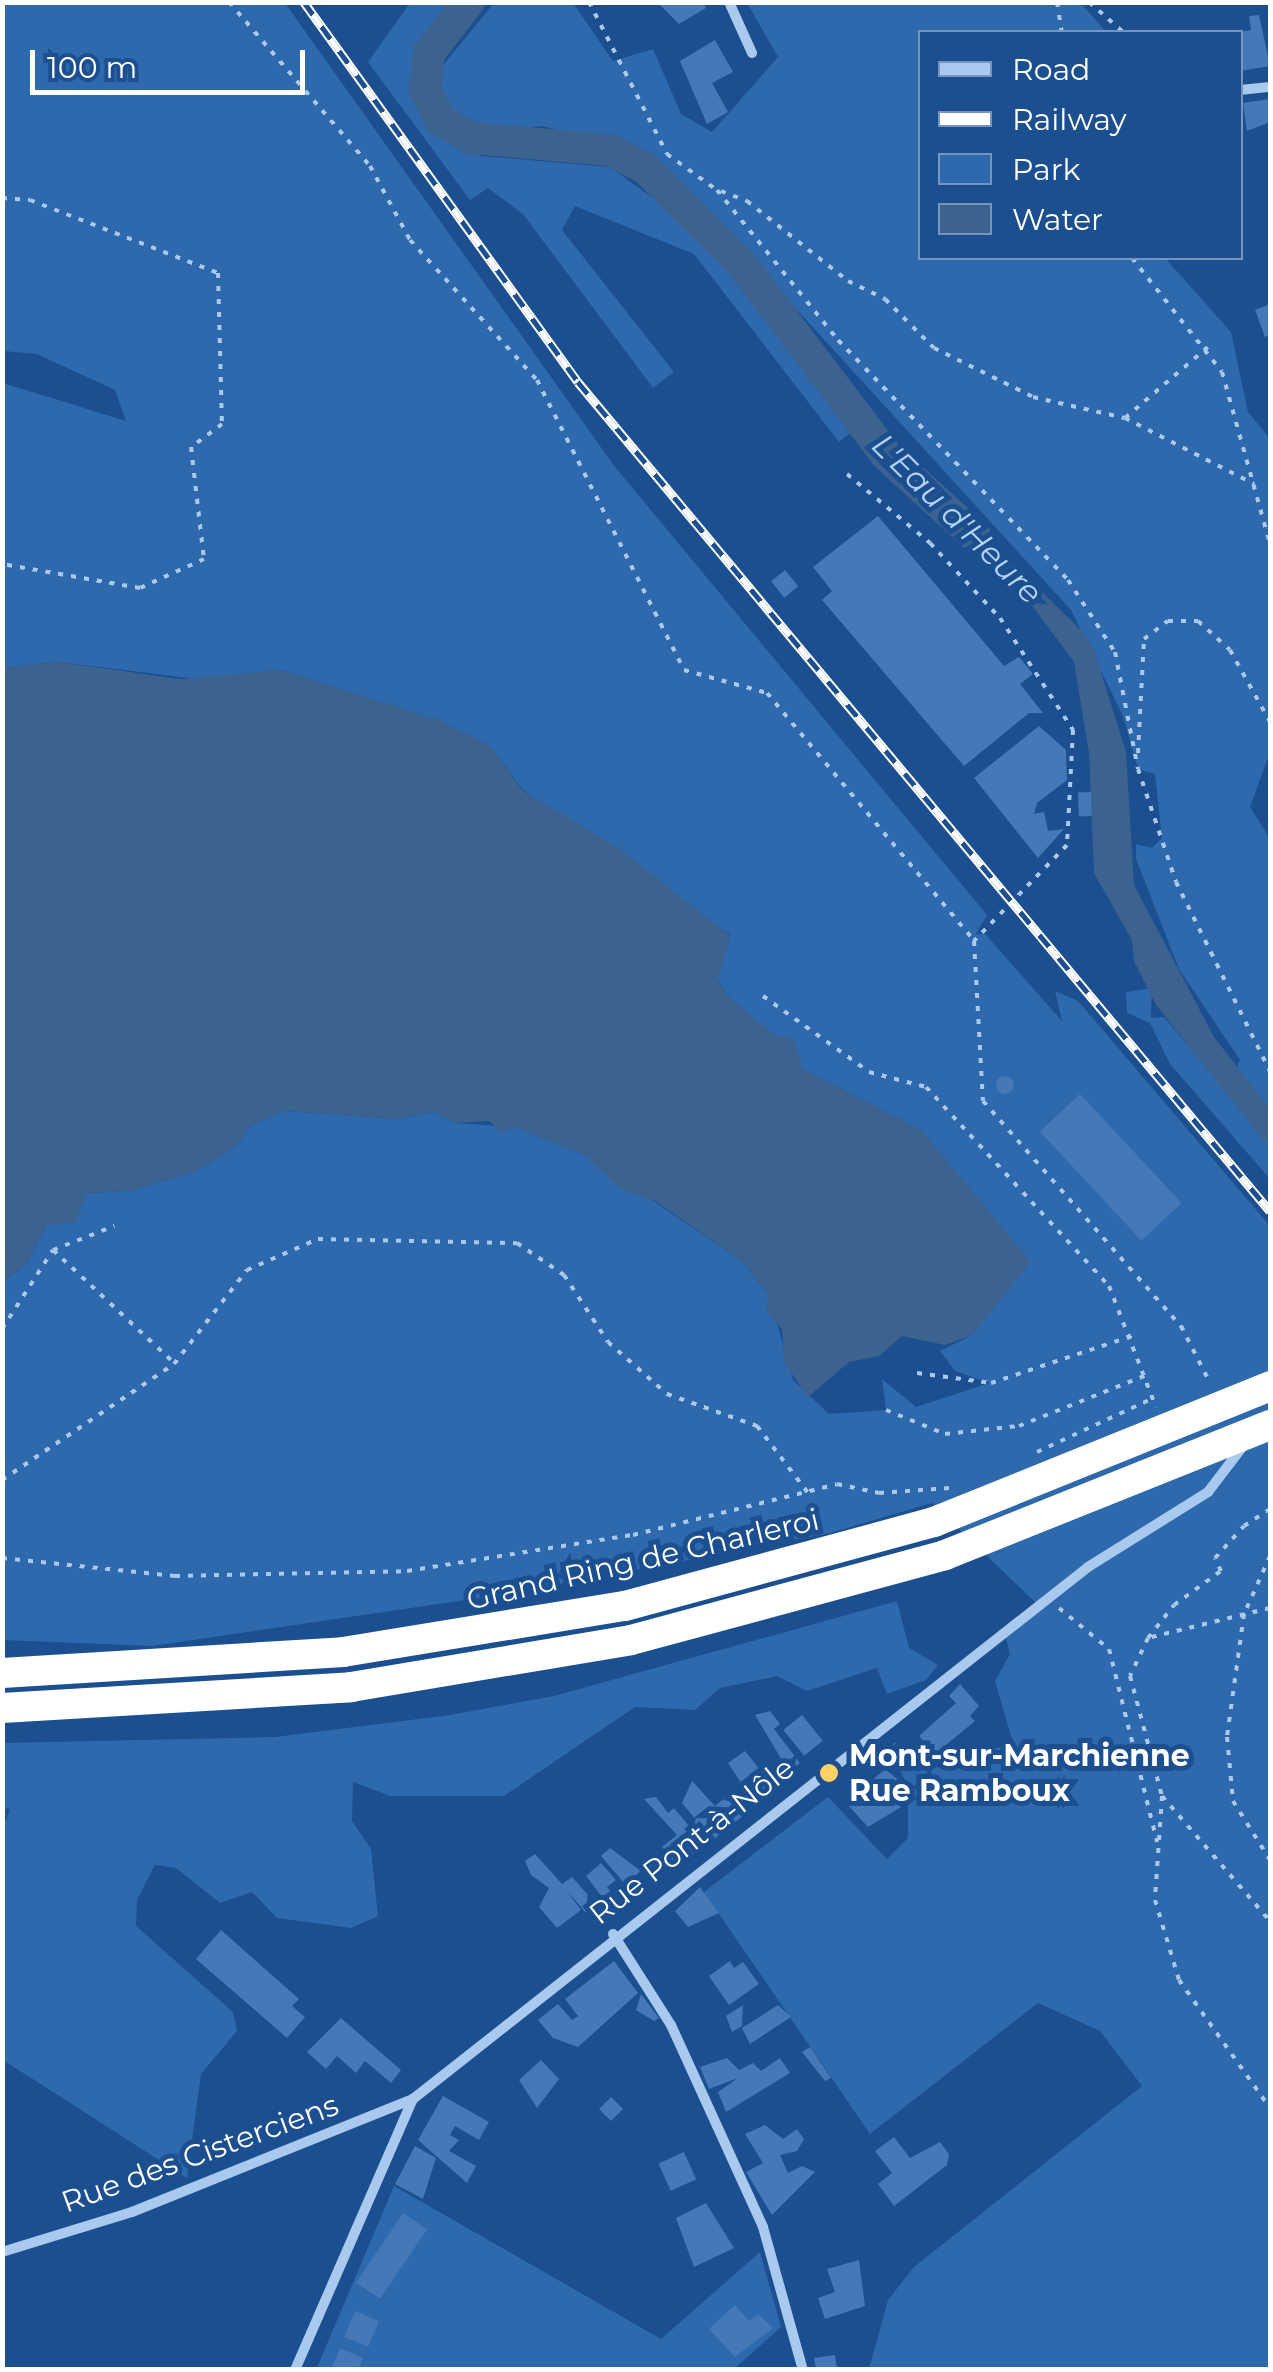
<!DOCTYPE html>
<html>
<head>
<meta charset="utf-8">
<style>
  body { margin:0 }
  #map { position:relative; width:1273px; height:2372px; overflow:hidden; background:#1b4f8f; font-family:Montserrat,sans-serif }
  div>[style] { position:absolute }
  .green>* { inset:0; background:#2e69ad }
  .water>* { inset:0; background:#3c6290 }
  .river>* { height:32px; margin:-16px; padding:0 16px; transform-origin:16px; border-radius:16px; background:#3c6290 }
  .building>* { inset:0; background:#4478b7; transform-origin:0 0 }
  .round { border-radius:50% }
  .path>* { height:4px; margin-top:-2px; transform-origin:0; background:repeating-linear-gradient(90deg,#a9c9ee 0 5px,transparent 0 13px) }
  .minor>* { height:10px; margin:-5px; padding:0 5px; transform-origin:5px; border-radius:5px; background:#a9c9ee }
  .motorway>* { height:30px; margin:-15px; padding:0 15px; transform-origin:15px; border-radius:15px; background:#fff }
  .rail>* { height:9px; margin-top:-4.5px; transform-origin:0; background:repeating-linear-gradient(90deg,#1b4f8f 0 15px,#fff 0 30px); box-sizing:border-box; border-block:2px solid #fff }
  .dots>* { width:28px; height:28px; translate:-50% -50%; box-sizing:border-box; border:5px solid #1b4f8f; border-radius:50% }
  span { translate:-50% -50%; white-space:nowrap; text-align:center; line-height:1.15; -webkit-text-stroke:10px #1b4f8f; paint-order:stroke }
  .street-label { font-size:30px; color:#fff }
  .poi-label { font-size:30px; color:#fff; font-weight:700 }
  .left { translate:0 -50%; text-align:left }
  .water-label { font-size:32px; color:#b5d3f5; font-style:italic }
  .frame { position:absolute; inset:0; border:5px solid #fff; pointer-events:none }
  .legend { position:absolute; left:918px; top:30px; width:325px; height:230px; box-sizing:border-box; background:#1b4f8f; border:2px solid #7695bc; margin:0; padding:12px 18px; list-style:none; font-size:30px; color:#fff }
  .legend li { display:flex; align-items:center; gap:20px; height:50px }
  .legend b { width:50px; border:2px solid #7695bc }
  .scale { position:absolute; left:30px; top:50px; width:275px; height:45px; box-sizing:border-box; border:5px solid #fff; border-top:0; padding-left:12px; font-size:30px; line-height:35px; white-space:nowrap; color:#fff; -webkit-text-stroke:8px #1b4f8f; paint-order:stroke }
</style>
</head>
<body>
<div id="map">
  <div class="green">
    <div style="clip-path:polygon(1080px 2px,1106px 32px,920px 32px,920px 258px,1165px 258px,1231px 332px,1248px 412px,1270px 439px,1270px 752px,1250px 807px,1270px 839px,1270px 1179px,1170px 1064px,1150px 1023px,1127px 1013px,1126px 992px,1152px 988px,1151px 1018px,1164px 1017px,1227px 1092px,1240px 1060px,1179px 969px,1136px 859px,1136px 844px,1152px 848px,1162px 838px,1155px 774px,1138px 769px,1123px 716px,1071px 610px,714px 219px,646px 155px,543px 126px,478px 132px,464px 126px,436px 87px,444px 64px,494px 3px,573px 3px,613px 61px,653px 49px,681px 114px,712px 132px,778px 57px,747px 3px)"></div>
    <div style="clip-path:polygon(3px 3px,285px 3px,615px 467px,987px 915px,976px 934px,985px 934px,1062px 1021px,1055px 991px,1078px 1001px,1270px 1226px,1270px 2369px,869px 2369px,888px 2300px,914px 2267px,1142px 2086px,1100px 2031px,1038px 2003px,870px 2134px,704px 1892px,828px 1797px,887px 1859px,908px 1838px,908px 1786px,890px 1751px,894px 1742px,944px 1770px,970px 1751px,1014px 1746px,995px 1681px,1010px 1654px,1004px 1632px,1038px 1605px,932px 1503px,830px 1533px,521px 1592px,152px 1646px,3px 1640px,3px 1282px,26px 1264px,46px 1226px,87px 1193px,130px 1191px,197px 1171px,237px 1145px,251px 1125px,284px 1111px,399px 1119px,434px 1112px,455px 1123px,514px 1127px,585px 1155px,742px 1261px,769px 1295px,793px 1380px,829px 1414px,886px 1410px,882px 1379px,916px 1407px,989px 1383px,955px 1371px,940px 1351px,972px 1335px,1018px 1271px,922px 1131px,803px 1069px,728px 996px,718px 980px,730px 935px,523px 790px,490px 746px,440px 721px,282px 670px,197px 679px,58px 662px,3px 668px,3px 383px,126px 421px,115px 390px,37px 354px,3px 351px)"></div>
    <div style="clip-path:polygon(410px 3px,457px 3px,419px 61px,417px 92px,442px 130px,481px 156px,610px 167px,701px 233px,855px 429px,839px 442px,694px 254px,575px 206px,562px 230px,674px 372px,653px 388px,523px 214px,488px 188px,470px 200px,368px 62px)"></div>
    <div style="clip-path:polygon(897px 1601px,909px 1648px,938px 1665px,926px 1680px,887px 1694px,877px 1668px,807px 1691px,777px 1676px,720px 1688px,695px 1710px,635px 1707px,504px 1796px,390px 1796px,353px 1782px,352px 1821px,371px 1849px,378px 1916px,351px 1928px,277px 1918px,252px 1892px,220px 1903px,176px 1868px,155px 1865px,137px 1900px,136px 1926px,233px 2012px,237px 2031px,201px 2074px,187px 2178px,3px 2060px,2px 1830px,10px 1809px,3px 1808px,3px 1743px,275px 1737px,450px 1715px,554px 1696px)"></div>
    <div style="clip-path:polygon(394px 2186px,661px 2339px,760px 2252px,781px 2327px,734px 2369px,316px 2370px)"></div>
  </div>
  <div class="water">
    <div style="clip-path:polygon(948px 501px,1085px 634px,1095px 653px,1126px 752px,1134px 885px,1214px 1037px,1270px 1109px,1270px 1148px,1156px 1005px,1134px 961px,1132px 940px,1094px 873px,1089px 753px,1074px 662px,1019px 588px,943px 525px,937px 513px)"></div>
    <div style="clip-path:polygon(58px 662px,180px 679px,282px 670px,440px 721px,490px 746px,523px 791px,619px 848px,730px 936px,718px 981px,728px 996px,772px 1033px,794px 1039px,803px 1069px,922px 1131px,1031px 1262px,972px 1335px,945px 1345px,902px 1336px,879px 1356px,849px 1362px,808px 1397px,785px 1364px,782px 1329px,766px 1311px,769px 1295px,742px 1261px,655px 1201px,620px 1189px,585px 1155px,514px 1127px,500px 1133px,490px 1121px,455px 1123px,434px 1112px,399px 1119px,285px 1111px,251px 1125px,237px 1145px,197px 1171px,130px 1191px,87px 1193px,76px 1222px,46px 1226px,26px 1264px,3px 1282px,3px 668px)"></div>
  </div>
  <div class="river">
    <div style="left:469px;top:2px;width:65px;rotate:128.1deg"></div>
    <div style="left:429px;top:53px;width:37px;rotate:96deg"></div>
    <div style="left:425px;top:90px;width:34px;rotate:63deg"></div>
    <div style="left:440px;top:120px;width:36px;rotate:30deg"></div>
    <div style="left:471px;top:138px;width:139px;rotate:5deg"></div>
    <div style="left:609px;top:150px;width:40px;rotate:26.6deg"></div>
    <div style="left:645px;top:168px;width:135px;rotate:44.7deg"></div>
    <div style="left:741px;top:263px;width:242px;rotate:52.9deg"></div>
    <div style="left:887px;top:456px;width:119px;rotate:42.3deg"></div>
  </div>
  <div class="building">
    <div style="clip-path:polygon(657px 2px,703px 2px,706px 8px,679px 24px)"></div>
    <div style="clip-path:polygon(1259px 15px,1270px 66px,1240px 71px,1240px 32px,1251px 30px,1249px 16px)"></div>
    <div style="clip-path:polygon(715px 40px,733px 72px,712px 83px,728px 112px,707px 124px,680px 61px)"></div>
    <div style="clip-path:polygon(1270px 99px,1270px 122px,1247px 131px,1243px 103px)"></div>
    <div style="clip-path:polygon(1270px 304px,1270px 335px,1265px 337px,1255px 310px)"></div>
    <div style="clip-path:polygon(878px 516px,1004px 666px,1019px 657px,1033px 674px,1020px 684px,1043px 713px,1029px 713px,964px 766px,822px 600px,832px 591px,813px 567px)"></div>
    <div style="left:785px;top:570px;width:21px;height:18px;rotate:51deg"></div>
    <div style="clip-path:polygon(1039px 726px,1066px 750px,1067px 780px,1037px 803px,1034px 814px,1044px 812px,1048px 831px,1064px 829px,1038px 858px,974px 778px)"></div>
    <div style="left:1091px;top:792px;width:24px;height:13px;rotate:88deg"></div>
    <div class="round" style="left:996px;top:1076px;width:18px;height:18px"></div>
    <div style="left:1080px;top:1094px;width:149px;height:55px;rotate:47deg"></div>
    <div style="clip-path:polygon(960px 1684px,979px 1706px,970px 1716px,975px 1721px,935px 1754px,919px 1736px,956px 1703px,949px 1696px)"></div>
    <div style="clip-path:polygon(770px 1711px,780px 1724px,774px 1729px,800px 1763px,789px 1772px,755px 1715px)"></div>
    <div style="left:802px;top:1715px;width:33px;height:24px;rotate:51deg"></div>
    <div style="clip-path:polygon(745px 1751px,773px 1786px,753px 1801px,728px 1763px)"></div>
    <div style="clip-path:polygon(885px 1769px,903px 1784px,893px 1798px,901px 1807px,868px 1827px,846px 1803px)"></div>
    <div style="clip-path:polygon(692px 1781px,715px 1806px,728px 1795px,743px 1816px,678px 1867px,662px 1847px,677px 1835px,644px 1799px,656px 1797px,668px 1813px,674px 1808px,689px 1826px,696px 1820px,682px 1803px)"></div>
    <div style="clip-path:polygon(610px 1848px,641px 1871px,625px 1884px,601px 1856px)"></div>
    <div style="clip-path:polygon(535px 1854px,562px 1884px,572px 1877px,604px 1913px,594px 1922px,566px 1890px,581px 1910px,557px 1928px,539px 1907px,549px 1888px,531px 1875px,525px 1861px)"></div>
    <div style="clip-path:polygon(601px 1863px,616px 1880px,607px 1887px,619px 1901px,611px 1909px,586px 1876px)"></div>
    <div style="clip-path:polygon(700px 1887px,719px 1913px,688px 1927px,675px 1911px)"></div>
    <div style="clip-path:polygon(221px 1930px,299px 1999px,292px 2006px,305px 2017px,287px 2038px,196px 1959px)"></div>
    <div style="clip-path:polygon(614px 1961px,638px 1993px,578px 2047px,553px 2038px,538px 2020px,558px 2004px,572px 2020px,578px 2016px,565px 1999px)"></div>
    <div style="clip-path:polygon(730px 1961px,734px 1968px,743px 1962px,759px 1984px,729px 2005px,709px 1976px)"></div>
    <div style="clip-path:polygon(641px 1994px,659px 2018px,654px 2021px,636px 2010px)"></div>
    <div style="clip-path:polygon(743px 2005px,742px 2026px,732px 2032px,726px 2016px)"></div>
    <div style="clip-path:polygon(778px 2005px,791px 2017px,750px 2044px,742px 2028px)"></div>
    <div style="clip-path:polygon(341px 2018px,401px 2070px,391px 2083px,365px 2061px,356px 2073px,337px 2056px,326px 2069px,307px 2052px)"></div>
    <div style="clip-path:polygon(810px 2047px,831px 2078px,825px 2081px,802px 2052px)"></div>
    <div style="clip-path:polygon(727px 2058px,739px 2070px,753px 2063px,761px 2071px,780px 2058px,790px 2073px,726px 2112px,718px 2092px,738px 2078px,709px 2089px,700px 2067px)"></div>
    <div style="clip-path:polygon(541px 2060px,559px 2079px,537px 2108px,519px 2080px)"></div>
    <div style="clip-path:polygon(443px 2096px,489px 2122px,479px 2140px,455px 2126px,450px 2135px,459px 2140px,449px 2151px,476px 2166px,467px 2183px,418px 2140px)"></div>
    <div style="left:611px;top:2097px;width:17px;height:17px;rotate:45deg"></div>
    <div style="clip-path:polygon(765px 2125px,783px 2139px,797px 2129px,804px 2139px,797px 2151px,780px 2155px,788px 2173px,802px 2166px,815px 2172px,772px 2215px,746px 2172px,763px 2163px,745px 2134px)"></div>
    <div style="clip-path:polygon(894px 2137px,910px 2158px,940px 2142px,949px 2154px,947px 2165px,894px 2206px,878px 2184px,892px 2173px,875px 2151px)"></div>
    <div style="clip-path:polygon(415px 2146px,436px 2158px,423px 2199px,395px 2184px)"></div>
    <div style="left:684px;top:2152px;width:30px;height:28px;rotate:66deg"></div>
    <div style="clip-path:polygon(706px 2203px,734px 2248px,694px 2267px,676px 2218px)"></div>
    <div style="left:403px;top:2213px;width:29px;height:84px;rotate:34deg"></div>
    <div style="clip-path:polygon(859px 2260px,865px 2306px,825px 2319px,818px 2298px,835px 2292px,827px 2269px)"></div>
    <div style="clip-path:polygon(735px 2305px,749px 2321px,758px 2314px,773px 2328px,735px 2357px,709px 2329px)"></div>
    <div style="left:355px;top:2311px;width:26px;height:28px;rotate:23deg"></div>
    <div style="clip-path:polygon(340px 2348px,363px 2358px,358px 2370px,331px 2370px)"></div>
    <div style="clip-path:polygon(835px 2355px,837px 2370px,816px 2370px,814px 2358px)"></div>
  </div>
  <div class="path">
    <div style="left:229px;top:2px;width:216px;rotate:49.3deg"></div>
    <div style="left:370px;top:166px;width:84px;rotate:61.6deg"></div>
    <div style="left:410px;top:240px;width:189px;rotate:47.8deg"></div>
    <div style="left:537px;top:380px;width:325px;rotate:63.1deg"></div>
    <div style="left:684px;top:670px;width:86px;rotate:15.5deg"></div>
    <div style="left:767px;top:693px;width:323px;rotate:50.1deg"></div>
    <div style="left:974px;top:941px;width:160px;rotate:86.8deg"></div>
    <div style="left:983px;top:1101px;width:300px;rotate:48.7deg"></div>
    <div style="left:1181px;top:1326px;width:64px;rotate:63deg"></div>
    <div style="left:589px;top:2px;width:171px;rotate:62.8deg"></div>
    <div style="left:667px;top:154px;width:62px;rotate:35.8deg"></div>
    <div style="left:717px;top:190px;width:193px;rotate:51.1deg"></div>
    <div style="left:838px;top:340px;width:332px;rotate:46.2deg"></div>
    <div style="left:1068px;top:580px;width:86px;rotate:56.9deg"></div>
    <div style="left:1115px;top:652px;width:119px;rotate:78.9deg"></div>
    <div style="left:1138px;top:769px;width:119px;rotate:71.4deg"></div>
    <div style="left:1176px;top:882px;width:211px;rotate:63.6deg"></div>
    <div style="left:1057px;top:2px;width:30px;rotate:81deg"></div>
    <div style="left:1089px;top:2px;width:45px;rotate:41.4deg"></div>
    <div style="left:721px;top:191px;width:28px;rotate:21deg"></div>
    <div style="left:747px;top:201px;width:129px;rotate:38.4deg"></div>
    <div style="left:848px;top:281px;width:41px;rotate:25.9deg"></div>
    <div style="left:885px;top:299px;width:69px;rotate:45deg"></div>
    <div style="left:934px;top:348px;width:110px;rotate:26.3deg"></div>
    <div style="left:1033px;top:397px;width:94px;rotate:12.9deg"></div>
    <div style="left:1125px;top:418px;width:111px;rotate:-40.6deg"></div>
    <div style="left:2px;top:198px;width:28px;rotate:4deg"></div>
    <div style="left:30px;top:200px;width:202px;rotate:21.2deg"></div>
    <div style="left:218px;top:273px;width:151px;rotate:88.5deg"></div>
    <div style="left:222px;top:424px;width:39px;rotate:143deg"></div>
    <div style="left:191px;top:447px;width:113px;rotate:83.4deg"></div>
    <div style="left:204px;top:559px;width:70px;rotate:155.6deg"></div>
    <div style="left:140px;top:588px;width:140px;rotate:-170.1deg"></div>
    <div style="left:1132px;top:258px;width:145px;rotate:51.7deg"></div>
    <div style="left:1222px;top:372px;width:179px;rotate:74.4deg"></div>
    <div style="left:1125px;top:418px;width:145px;rotate:27.1deg"></div>
    <div style="left:847px;top:474px;width:108px;rotate:39.7deg"></div>
    <div style="left:930px;top:543px;width:103px;rotate:47deg"></div>
    <div style="left:1000px;top:618px;width:134px;rotate:56.9deg"></div>
    <div style="left:1073px;top:730px;width:115px;rotate:93deg"></div>
    <div style="left:1067px;top:845px;width:134px;rotate:134.1deg"></div>
    <div style="left:1138px;top:753px;width:114px;rotate:-87deg"></div>
    <div style="left:1144px;top:639px;width:30px;rotate:-37deg"></div>
    <div style="left:1168px;top:621px;width:30px"></div>
    <div style="left:1198px;top:621px;width:43px;rotate:42.2deg"></div>
    <div style="left:1230px;top:650px;width:82px;rotate:60.9deg"></div>
    <div style="left:763px;top:996px;width:130px;rotate:35.6deg"></div>
    <div style="left:869px;top:1072px;width:59px;rotate:14.7deg"></div>
    <div style="left:926px;top:1087px;width:270px;rotate:47.4deg"></div>
    <div style="left:1109px;top:1286px;width:130px;rotate:68.8deg"></div>
    <div style="left:53px;top:1250px;width:166px;rotate:43deg"></div>
    <div style="left:2px;top:1329px;width:94px;rotate:-57.2deg"></div>
    <div style="left:53px;top:1250px;width:66px;rotate:-21.5deg"></div>
    <div style="left:917px;top:1373px;width:75px;rotate:7.7deg"></div>
    <div style="left:991px;top:1383px;width:149px;rotate:-18.4deg"></div>
    <div style="left:886px;top:1410px;width:64px;rotate:22.1deg"></div>
    <div style="left:945px;top:1434px;width:74px;rotate:-6.2deg"></div>
    <div style="left:1019px;top:1426px;width:135px;rotate:-21.8deg"></div>
    <div style="left:1037px;top:1452px;width:126px;rotate:-24.9deg"></div>
    <div style="left:2px;top:1480px;width:207px;rotate:-34deg"></div>
    <div style="left:174px;top:1364px;width:119px;rotate:-52.2deg"></div>
    <div style="left:247px;top:1270px;width:77px;rotate:-23.6deg"></div>
    <div style="left:318px;top:1239px;width:199px;rotate:1.2deg"></div>
    <div style="left:517px;top:1243px;width:57px;rotate:34.2deg"></div>
    <div style="left:564px;top:1275px;width:80px;rotate:56.7deg"></div>
    <div style="left:608px;top:1342px;width:79px;rotate:41.4deg"></div>
    <div style="left:667px;top:1394px;width:96px;rotate:19.6deg"></div>
    <div style="left:757px;top:1426px;width:84px;rotate:52.7deg"></div>
    <div style="left:1270px;top:1556px;width:64px;rotate:114.1deg"></div>
    <div style="left:1244px;top:1614px;width:124px;rotate:97.9deg"></div>
    <div style="left:1227px;top:1737px;width:64px;rotate:84.6deg"></div>
    <div style="left:1233px;top:1801px;width:70px;rotate:57.9deg"></div>
    <div style="left:2px;top:1558px;width:174px;rotate:5.9deg"></div>
    <div style="left:175px;top:1576px;width:232px;rotate:-1.2deg"></div>
    <div style="left:407px;top:1571px;width:229px;rotate:-9.1deg"></div>
    <div style="left:633px;top:1535px;width:210px;rotate:-14deg"></div>
    <div style="left:837px;top:1484px;width:43px;rotate:12.1deg"></div>
    <div style="left:879px;top:1493px;width:71px;rotate:-4deg"></div>
    <div style="left:1059px;top:1608px;width:65px;rotate:39.4deg"></div>
    <div style="left:1109px;top:1649px;width:199px;rotate:76deg"></div>
    <div style="left:1270px;top:1608px;width:126px;rotate:166.2deg"></div>
    <div style="left:1148px;top:1638px;width:42px;rotate:115.3deg"></div>
    <div style="left:1130px;top:1676px;width:124px;rotate:75.1deg"></div>
    <div style="left:1162px;top:1796px;width:104px;rotate:93.9deg"></div>
    <div style="left:1155px;top:1900px;width:84px;rotate:73.3deg"></div>
    <div style="left:1179px;top:1980px;width:157px;rotate:54.6deg"></div>
    <div style="left:1148px;top:1638px;width:42px;rotate:-51.8deg"></div>
    <div style="left:1174px;top:1605px;width:58px;rotate:-35.9deg"></div>
    <div style="left:1221px;top:1571px;width:14px;rotate:-115deg"></div>
    <div style="left:1215px;top:1558px;width:43px;rotate:-47.8deg"></div>
    <div style="left:1244px;top:1526px;width:31px;rotate:-33deg"></div>
    <div style="left:1162px;top:1796px;width:165px;rotate:49.2deg"></div>
  </div>
  <div class="minor">
    <div style="left:729px;top:2px;width:56px;rotate:65.7deg"></div>
    <div style="left:1240px;top:90px;width:30px;rotate:-6deg"></div>
    <div style="left:613px;top:1934px;width:108px;rotate:57.5deg"></div>
    <div style="left:671px;top:2025px;width:222px;rotate:65.5deg"></div>
    <div style="left:763px;top:2227px;width:148px;rotate:74.4deg"></div>
    <div style="left:2px;top:2252px;width:136px;rotate:-17.1deg"></div>
    <div style="left:132px;top:2212px;width:303px;rotate:-21.9deg"></div>
    <div style="left:295px;top:2370px;width:296px;rotate:-66.5deg"></div>
    <div style="left:413px;top:2099px;width:859px;rotate:-38.24deg"></div>
    <div style="left:1088px;top:1567px;width:142px;rotate:-32deg"></div>
    <div style="left:1208px;top:1492px;width:58px;rotate:-52.7deg"></div>
  </div>
  <div class="motorway">
    <div style="left:2px;top:1673px;width:342px;rotate:-3.5deg"></div>
    <div style="left:343px;top:1652px;width:286px;rotate:-9.3deg"></div>
    <div style="left:625px;top:1606px;width:320px;rotate:-15.2deg"></div>
    <div style="left:934px;top:1522px;width:362px;rotate:-22deg"></div>
    <div style="left:2px;top:1708px;width:350px;rotate:-3.4deg"></div>
    <div style="left:351px;top:1687px;width:284px;rotate:-9.5deg"></div>
    <div style="left:631px;top:1640px;width:325px;rotate:-15.1deg"></div>
    <div style="left:945px;top:1555px;width:350px;rotate:-21.8deg"></div>
  </div>
  <div class="rail">
    <div style="left:304px;top:2px;width:468px;rotate:54.2deg"></div>
    <div style="left:578px;top:382px;width:1080px;rotate:50.15deg"></div>
  </div>
  <div class="dots">
    <div style="left:829px;top:1773px;background:#ffd166"></div>
  </div>
  <div class="street-label">
    <span style="left:643px;top:1560px;rotate:-13deg">Grand Ring de Charleroi</span>
    <span style="left:692px;top:1841px;rotate:-38deg">Rue Pont-à-Nôle</span>
    <span style="left:200px;top:2154px;rotate:-20deg">Rue des Cisterciens</span>
  </div>
  <div class="poi-label">
    <span class="left" style="left:849px;top:1773px">Mont-sur-Marchienne<br>Rue Ramboux</span>
  </div>
  <div class="water-label">
    <span style="left:957px;top:519px;rotate:45deg">L'Eau d'Heure</span>
  </div>
  <div class="frame"></div>
  <ul class="legend">
  <li><b style="height:12px;background:#a9c9ee"></b>Road</li>
  <li><b style="height:12px;background:#fff"></b>Railway</li>
  <li><b style="height:28px;background:#2e69ad"></b>Park</li>
  <li><b style="height:28px;background:#3c6290"></b>Water</li>
  </ul>
  <div class="scale">100 m</div>
</div>
</body>
</html>
